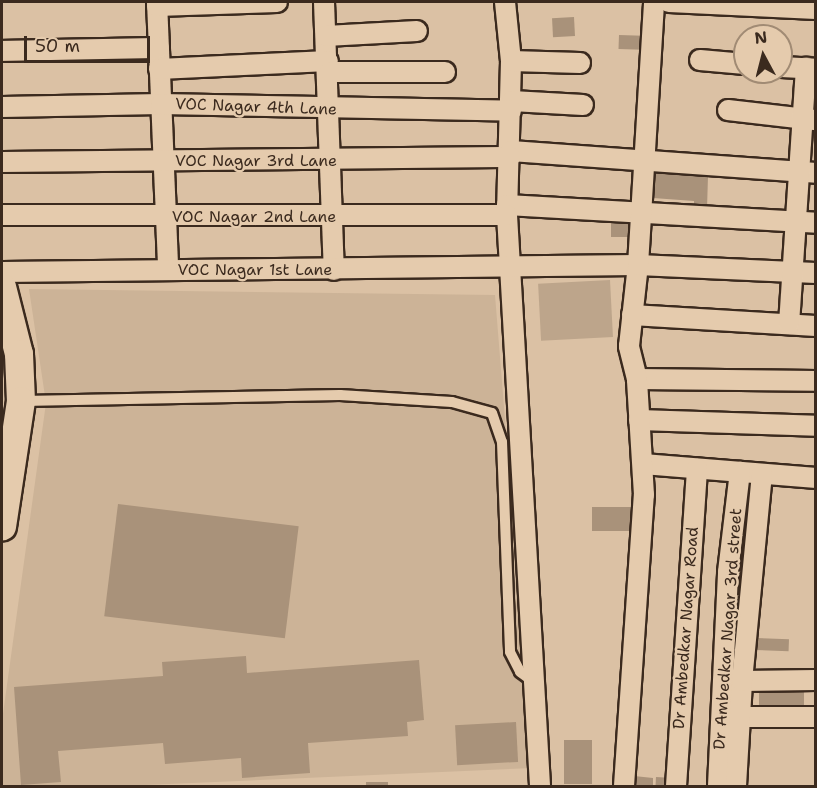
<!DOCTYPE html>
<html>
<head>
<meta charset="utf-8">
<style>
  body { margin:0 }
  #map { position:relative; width:817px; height:788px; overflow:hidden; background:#dbc1a4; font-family:"Shantell Sans",sans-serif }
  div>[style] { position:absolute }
  .built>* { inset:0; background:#ccb397 }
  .green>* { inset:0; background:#bda58b; transform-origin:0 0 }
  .building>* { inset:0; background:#a9927a; transform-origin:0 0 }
  .roads { filter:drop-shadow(2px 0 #3b2a1e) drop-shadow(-2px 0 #3b2a1e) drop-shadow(0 2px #3b2a1e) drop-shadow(0 -2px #3b2a1e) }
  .lane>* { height:10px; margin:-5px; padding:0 5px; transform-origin:5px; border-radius:5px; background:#e5cbad }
  .street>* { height:20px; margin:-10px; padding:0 10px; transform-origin:10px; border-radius:10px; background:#e5cbad }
  .secondary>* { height:28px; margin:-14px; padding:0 14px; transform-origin:14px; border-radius:14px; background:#e5cbad }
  span { translate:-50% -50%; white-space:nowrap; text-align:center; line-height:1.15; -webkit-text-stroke:5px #e5cbad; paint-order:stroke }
  .street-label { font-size:16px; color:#3b2a1e }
  .frame { position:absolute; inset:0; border:3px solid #3b2a1e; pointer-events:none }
  .north { position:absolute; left:733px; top:24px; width:60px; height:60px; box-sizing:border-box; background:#e5cbad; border:2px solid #a18b74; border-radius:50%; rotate:353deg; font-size:16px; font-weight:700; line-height:24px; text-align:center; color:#3b2a1e }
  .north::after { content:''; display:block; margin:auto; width:21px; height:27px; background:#3b2a1e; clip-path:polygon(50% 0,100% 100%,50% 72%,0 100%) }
  .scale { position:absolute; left:24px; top:36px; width:126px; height:27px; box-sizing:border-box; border:3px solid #3b2a1e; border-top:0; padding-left:8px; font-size:18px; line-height:21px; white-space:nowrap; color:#3b2a1e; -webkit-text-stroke:4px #e5cbad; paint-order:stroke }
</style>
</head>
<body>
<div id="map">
  <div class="built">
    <div style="clip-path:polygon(29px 289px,495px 295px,533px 768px,122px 786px,2px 786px,2px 721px,46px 403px)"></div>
  </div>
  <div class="green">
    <div style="left:610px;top:280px;width:57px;height:72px;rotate:87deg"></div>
  </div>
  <div class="building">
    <div style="left:574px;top:17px;width:19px;height:22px;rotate:87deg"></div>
    <div style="left:619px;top:35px;width:24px;height:14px;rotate:2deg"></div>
    <div style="clip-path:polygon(654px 173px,708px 176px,707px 209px,694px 208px,694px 201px,653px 198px)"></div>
    <div style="left:611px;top:217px;width:20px;height:20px"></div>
    <div style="left:118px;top:504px;width:182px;height:113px;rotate:7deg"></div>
    <div style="left:592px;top:507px;width:39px;height:24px"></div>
    <div style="left:755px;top:638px;width:34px;height:12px;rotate:2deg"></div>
    <div style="clip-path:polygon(246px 656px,247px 673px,419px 660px,424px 720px,407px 722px,408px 736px,308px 743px,310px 773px,242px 778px,241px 758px,165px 764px,163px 743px,58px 751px,61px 782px,21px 785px,14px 687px,163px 676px,162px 662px)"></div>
    <div style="left:759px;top:689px;width:45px;height:21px"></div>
    <div style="left:516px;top:722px;width:40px;height:61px;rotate:87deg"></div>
    <div style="left:564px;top:740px;width:28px;height:44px"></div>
    <div style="clip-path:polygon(634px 776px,653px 778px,653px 786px,633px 786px)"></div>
    <div style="left:656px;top:777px;width:17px;height:9px;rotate:3deg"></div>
    <div style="left:366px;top:782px;width:22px;height:4px"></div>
  </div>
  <div class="roads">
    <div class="lane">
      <div style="left:22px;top:401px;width:318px;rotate:-1.1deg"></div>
      <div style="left:340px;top:395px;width:112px;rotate:3.6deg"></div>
      <div style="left:452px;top:402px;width:41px;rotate:15.4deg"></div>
      <div style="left:492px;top:413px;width:31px;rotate:71deg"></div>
      <div style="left:502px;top:442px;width:210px;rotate:87.8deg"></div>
      <div style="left:510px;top:652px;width:22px;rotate:63deg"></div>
      <div style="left:520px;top:672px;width:17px;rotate:36deg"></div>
    </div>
    <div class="street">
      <div style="left:157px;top:2px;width:267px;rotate:87.6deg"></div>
      <div style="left:324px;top:2px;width:268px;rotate:87.9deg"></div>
      <div style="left:505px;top:2px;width:59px;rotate:84.2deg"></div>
      <div style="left:511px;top:61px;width:154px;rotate:91.5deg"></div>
      <div style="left:507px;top:215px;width:572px;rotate:86.69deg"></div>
      <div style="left:669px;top:2px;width:147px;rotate:2.7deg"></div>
      <div style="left:157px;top:6px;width:120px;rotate:-1.9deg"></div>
      <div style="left:326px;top:36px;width:91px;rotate:-3.1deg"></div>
      <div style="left:2px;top:51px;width:157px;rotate:-1.1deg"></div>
      <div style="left:700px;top:60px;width:45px;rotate:5.1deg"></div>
      <div style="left:511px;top:61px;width:69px;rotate:1.7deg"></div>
      <div style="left:781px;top:67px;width:35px;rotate:3deg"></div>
      <div style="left:159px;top:69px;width:169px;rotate:-2.7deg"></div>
      <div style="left:330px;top:72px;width:115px"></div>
      <div style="left:512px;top:101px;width:71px;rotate:3.2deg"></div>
      <div style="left:2px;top:107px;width:159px;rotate:-1.1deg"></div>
      <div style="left:161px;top:104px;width:350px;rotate:1.1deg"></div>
      <div style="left:728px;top:110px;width:87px;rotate:6.6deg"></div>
      <div style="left:511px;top:151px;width:306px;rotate:4.1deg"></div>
      <div style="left:2px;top:162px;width:508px;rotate:-0.56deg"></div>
      <div style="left:507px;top:205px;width:310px;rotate:3.3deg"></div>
      <div style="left:2px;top:215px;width:505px"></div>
      <div style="left:2px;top:272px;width:636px;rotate:-0.63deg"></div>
      <div style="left:638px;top:265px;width:178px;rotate:2.6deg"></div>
      <div style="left:632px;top:315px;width:184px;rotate:3.4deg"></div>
      <div style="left:789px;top:324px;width:257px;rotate:-86.2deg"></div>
      <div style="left:637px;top:379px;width:179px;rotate:0.6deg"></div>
      <div style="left:639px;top:420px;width:177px;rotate:1.9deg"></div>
      <div style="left:643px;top:464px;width:174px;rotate:4.6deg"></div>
      <div style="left:742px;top:681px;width:74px;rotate:-0.8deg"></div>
      <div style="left:740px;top:717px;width:76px"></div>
      <div style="left:624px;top:786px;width:292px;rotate:-86.1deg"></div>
      <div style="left:644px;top:495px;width:116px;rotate:-93.5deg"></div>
      <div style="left:637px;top:379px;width:34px;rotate:-104deg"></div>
      <div style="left:629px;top:346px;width:81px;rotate:-83.7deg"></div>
      <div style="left:638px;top:265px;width:263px;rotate:-86.5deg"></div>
      <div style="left:676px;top:786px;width:318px;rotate:-86.2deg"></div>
      <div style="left:718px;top:786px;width:214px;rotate:-87.3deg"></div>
      <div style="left:728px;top:572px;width:101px;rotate:-83.2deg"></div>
      <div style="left:736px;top:786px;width:105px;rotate:-86.7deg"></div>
      <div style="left:742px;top:681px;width:208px;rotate:-84.5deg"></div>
    </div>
    <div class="secondary">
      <div style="left:2px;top:287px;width:69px;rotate:75.8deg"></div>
      <div style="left:19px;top:354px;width:47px;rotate:87.6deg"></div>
      <div style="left:21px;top:401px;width:127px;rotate:98.6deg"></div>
    </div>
  </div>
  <div class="street-label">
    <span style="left:256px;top:107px;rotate:2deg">VOC Nagar 4th Lane</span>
    <span style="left:256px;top:161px">VOC Nagar 3rd Lane</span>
    <span style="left:254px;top:217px">VOC Nagar 2nd Lane</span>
    <span style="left:255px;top:270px">VOC Nagar 1st Lane</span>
    <span style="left:686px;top:628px;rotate:-86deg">Dr Ambedkar Nagar Road</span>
    <span style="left:728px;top:629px;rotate:-86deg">Dr Ambedkar Nagar 3rd street</span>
  </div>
  <div class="frame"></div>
  <div class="north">N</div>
  <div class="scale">50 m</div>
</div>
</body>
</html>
